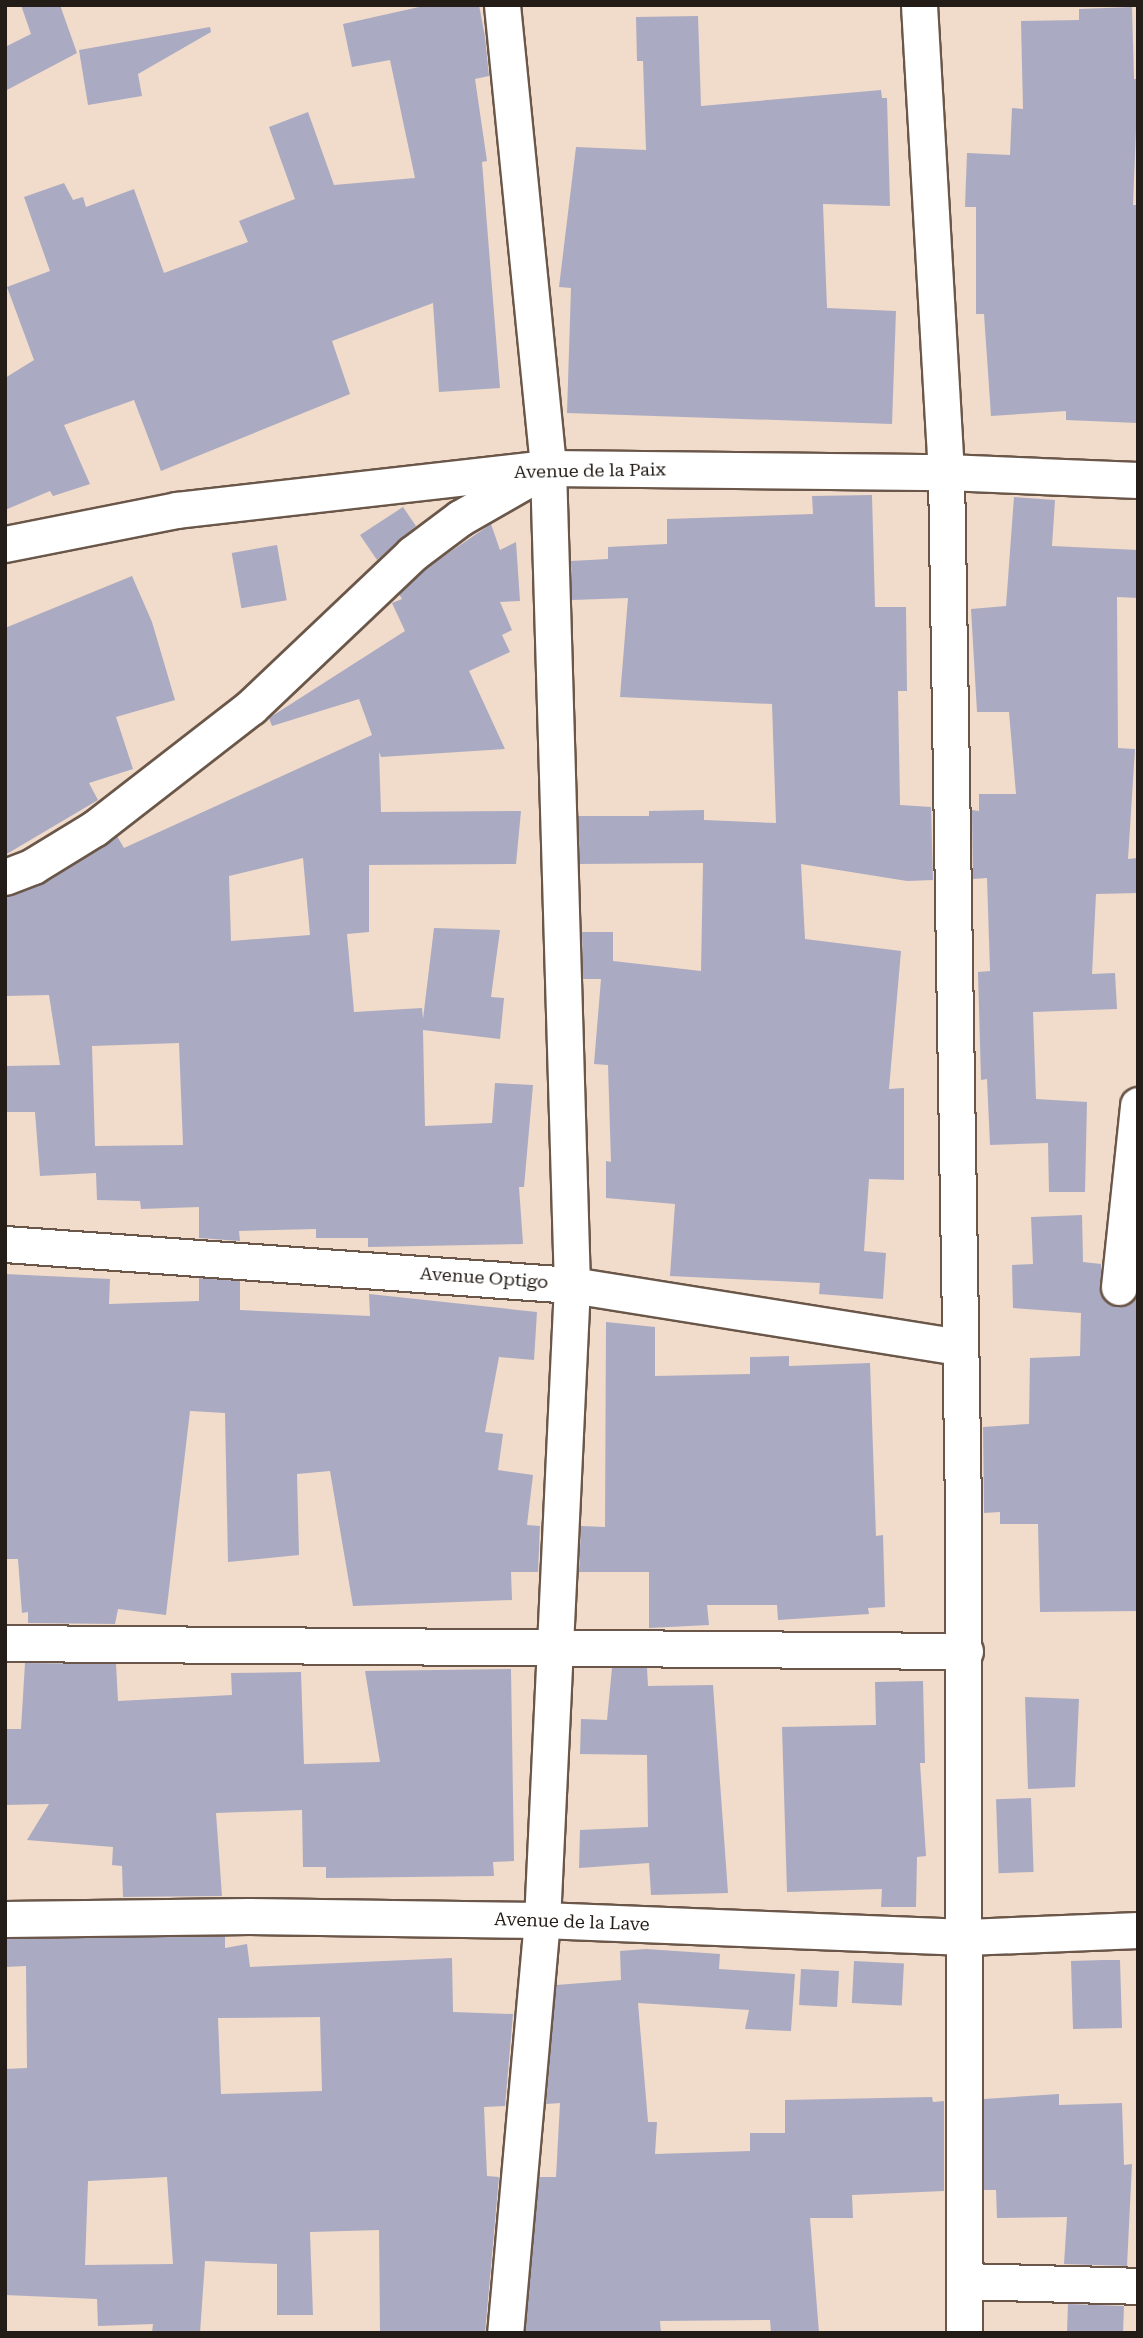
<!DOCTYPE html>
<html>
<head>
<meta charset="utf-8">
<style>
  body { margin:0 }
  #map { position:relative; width:1143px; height:2338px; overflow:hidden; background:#f1dbca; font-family:"Roboto Serif",serif }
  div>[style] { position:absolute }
  .building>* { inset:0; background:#aaabc2; transform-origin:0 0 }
  .roads { filter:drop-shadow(2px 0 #6a5749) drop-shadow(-2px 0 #6a5749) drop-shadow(0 2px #6a5749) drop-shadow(0 -2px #6a5749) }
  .minor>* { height:35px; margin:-17.5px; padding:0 17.5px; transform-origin:17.5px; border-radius:17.5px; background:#fff }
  span { translate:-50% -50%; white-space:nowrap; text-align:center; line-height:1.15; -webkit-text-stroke:5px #fff; paint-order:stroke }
  .street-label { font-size:18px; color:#241c16 }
  .frame { position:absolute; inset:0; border:7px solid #241c16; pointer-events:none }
</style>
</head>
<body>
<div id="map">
  <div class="building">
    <div style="clip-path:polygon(21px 5px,60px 5px,77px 53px,5px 91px,5px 47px,31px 34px)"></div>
    <div style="clip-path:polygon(428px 5px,479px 5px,485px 37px,489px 76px,475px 79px,487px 161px,482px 162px,500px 388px,439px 392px,433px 303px,332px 341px,350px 394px,161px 471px,134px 400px,64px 425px,90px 484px,53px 496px,50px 491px,5px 510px,5px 378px,34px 360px,7px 287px,50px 271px,24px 197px,64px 183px,73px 200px,83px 197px,86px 207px,134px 189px,164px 273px,248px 242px,239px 221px,295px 199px,269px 127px,308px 112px,334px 185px,415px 178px,390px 60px,352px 67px,343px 24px)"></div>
    <div style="clip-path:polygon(1132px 7px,1134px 79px,1138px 79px,1133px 205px,1138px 205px,1138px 423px,1066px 420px,1066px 411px,991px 416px,984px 314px,976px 314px,976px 207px,965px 207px,967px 153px,1010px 155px,1012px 108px,1023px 109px,1021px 21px,1079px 20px,1079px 9px)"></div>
    <div style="clip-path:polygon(698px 16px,701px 106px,881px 90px,882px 98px,887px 98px,890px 206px,823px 204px,827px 308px,896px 311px,892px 424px,567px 413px,571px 288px,559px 287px,576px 147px,646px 150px,643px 61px,637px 61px,636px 17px)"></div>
    <div style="clip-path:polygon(210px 27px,211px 32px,138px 74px,142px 96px,88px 105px,79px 50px)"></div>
    <div style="clip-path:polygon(872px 495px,875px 607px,906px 607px,907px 691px,898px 691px,900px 805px,931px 807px,933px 880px,907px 881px,801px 864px,805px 939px,901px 951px,889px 1089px,904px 1088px,904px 1180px,869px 1179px,864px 1251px,886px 1253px,883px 1299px,819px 1294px,820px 1283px,670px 1276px,675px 1204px,606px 1198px,606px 1161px,611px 1162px,608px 1065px,594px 1064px,601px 979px,583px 979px,582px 932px,613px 932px,613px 961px,701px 971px,703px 863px,580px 864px,578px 816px,649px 816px,649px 811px,704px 810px,704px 820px,776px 823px,772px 704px,620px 697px,628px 598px,572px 600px,571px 561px,608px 559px,608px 547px,667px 544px,667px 519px,813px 514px,812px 496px)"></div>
    <div style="clip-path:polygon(1014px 497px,1055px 500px,1052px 546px,1138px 550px,1138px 598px,1117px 597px,1118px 748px,1135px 749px,1128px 859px,1137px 858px,1138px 893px,1096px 894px,1092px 974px,1115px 973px,1117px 1009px,1033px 1012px,1036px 1099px,1087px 1102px,1085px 1192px,1049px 1192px,1048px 1143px,990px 1145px,987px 1079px,981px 1080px,978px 972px,990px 971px,987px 878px,973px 879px,972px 810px,979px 811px,979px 794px,1016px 794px,1009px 712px,977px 712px,971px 609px,1006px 606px)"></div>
    <div style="clip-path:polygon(403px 507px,416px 526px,377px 560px,360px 535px)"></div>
    <div style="clip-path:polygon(evenodd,491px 524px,500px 550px,516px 542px,520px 601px,500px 602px,512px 630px,502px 635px,510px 652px,469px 671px,505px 749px,381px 757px,379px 752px,381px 812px,521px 811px,516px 864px,369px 865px,369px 932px,347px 934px,354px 1012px,422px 1008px,423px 1019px,434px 928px,500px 930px,491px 997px,504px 998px,500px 1039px,423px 1030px,425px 1126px,492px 1123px,495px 1083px,533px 1085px,524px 1187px,519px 1187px,523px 1244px,368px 1247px,368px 1238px,316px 1238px,316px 1229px,239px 1231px,240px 1241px,199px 1238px,199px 1207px,141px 1209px,140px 1201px,97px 1200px,96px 1173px,40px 1176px,35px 1112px,5px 1112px,5px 1066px,60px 1065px,49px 995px,5px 996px,5px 897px,43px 883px,117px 836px,124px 848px,372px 735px,359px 699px,272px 726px,269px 718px,405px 631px,392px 603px,402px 599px,399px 594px,425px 569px,491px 524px,303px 858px,310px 935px,231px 941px,229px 876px,303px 858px,491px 524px,179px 1043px,183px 1145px,95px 1146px,92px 1046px,179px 1043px)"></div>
    <div style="left:277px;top:545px;width:56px;height:46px;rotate:80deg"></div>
    <div style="clip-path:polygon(132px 576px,152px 622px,175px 700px,116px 717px,133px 769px,89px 783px,98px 800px,5px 855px,5px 628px)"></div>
    <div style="clip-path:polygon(1082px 1215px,1083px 1262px,1101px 1264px,1101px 1296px,1118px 1307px,1128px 1305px,1138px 1293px,1138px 1611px,1040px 1612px,1038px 1524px,1000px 1524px,1000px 1512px,984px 1513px,983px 1427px,1029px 1424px,1030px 1358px,1080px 1356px,1081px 1313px,1013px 1308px,1012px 1265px,1033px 1264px,1031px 1217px)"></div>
    <div style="clip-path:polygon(5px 1274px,110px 1279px,109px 1304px,199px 1301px,199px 1278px,240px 1281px,240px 1310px,370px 1316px,369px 1294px,537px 1312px,534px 1360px,499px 1357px,485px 1432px,503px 1434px,498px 1470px,533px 1475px,527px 1525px,540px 1526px,538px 1572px,511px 1572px,512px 1600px,353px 1606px,330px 1471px,297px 1474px,299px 1555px,228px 1562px,225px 1413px,190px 1411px,166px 1615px,118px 1609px,115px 1624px,28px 1623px,28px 1612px,22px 1613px,18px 1559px,5px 1559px)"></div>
    <div style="clip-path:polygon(606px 1322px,655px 1327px,655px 1376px,750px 1374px,750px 1357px,789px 1356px,789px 1366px,870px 1363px,876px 1536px,883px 1535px,885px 1607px,868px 1608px,869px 1614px,778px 1620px,777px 1605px,707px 1605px,709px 1625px,649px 1628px,649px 1572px,579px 1572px,581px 1526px,605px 1527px)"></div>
    <div style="clip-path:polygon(25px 1663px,116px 1664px,118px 1701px,232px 1695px,231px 1673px,301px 1672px,304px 1764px,380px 1762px,365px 1671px,511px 1669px,514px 1861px,493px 1862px,494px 1876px,326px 1878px,326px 1867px,303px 1867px,302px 1810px,216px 1813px,222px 1896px,123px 1897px,122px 1866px,112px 1865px,113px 1847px,27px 1840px,49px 1804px,5px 1805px,5px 1729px,21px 1729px)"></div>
    <div style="clip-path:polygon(612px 1668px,647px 1668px,648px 1686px,713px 1685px,728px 1893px,651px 1895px,649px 1863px,579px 1868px,580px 1830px,648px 1827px,647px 1755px,580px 1754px,581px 1719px,607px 1720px)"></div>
    <div style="clip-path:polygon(923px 1681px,925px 1763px,920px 1763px,926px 1856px,917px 1857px,916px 1907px,881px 1907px,882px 1889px,787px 1892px,782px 1727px,876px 1725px,875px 1682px)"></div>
    <div style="clip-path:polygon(1025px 1697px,1079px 1699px,1075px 1787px,1028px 1789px)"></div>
    <div style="left:1031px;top:1798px;width:74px;height:35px;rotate:88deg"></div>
    <div style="clip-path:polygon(evenodd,225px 1936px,225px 1948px,247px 1944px,250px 1967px,452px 1958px,453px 2012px,513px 2014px,505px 2106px,484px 2107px,487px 2176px,499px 2177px,485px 2333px,380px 2333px,379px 2230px,310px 2232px,313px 2315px,277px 2315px,277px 2264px,205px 2261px,200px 2333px,152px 2333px,153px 2324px,98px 2326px,97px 2299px,5px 2295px,5px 2069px,27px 2068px,26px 1966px,5px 1967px,5px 1939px,225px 1936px,320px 2017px,322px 2091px,221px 2094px,218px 2018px,320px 2017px,225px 1936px,167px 2177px,173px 2264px,85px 2265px,88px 2181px,167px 2177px)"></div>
    <div style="clip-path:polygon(646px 1949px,720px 1954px,719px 1969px,795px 1974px,791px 2031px,745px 2029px,749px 2010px,638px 2003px,648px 2122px,657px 2122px,655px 2154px,750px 2151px,750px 2133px,785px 2133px,785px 2100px,932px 2097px,933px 2102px,944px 2101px,944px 2191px,852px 2195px,853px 2218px,810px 2218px,819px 2333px,771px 2333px,770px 2320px,660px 2321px,661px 2333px,525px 2333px,539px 2177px,556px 2177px,560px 2103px,546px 2104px,556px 1985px,621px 1980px,620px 1951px)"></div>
    <div style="clip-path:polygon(1103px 1960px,1120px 1960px,1122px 2028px,1073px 2029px,1071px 1961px)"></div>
    <div style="left:854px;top:1961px;width:50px;height:42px;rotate:3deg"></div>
    <div style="left:801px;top:1969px;width:38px;height:36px;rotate:3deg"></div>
    <div style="clip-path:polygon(1059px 2094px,1059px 2105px,1122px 2103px,1124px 2165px,1132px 2164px,1127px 2266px,1064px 2264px,1067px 2217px,997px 2218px,996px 2190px,984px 2190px,984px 2099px)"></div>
    <div style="left:1068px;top:2304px;width:56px;height:29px;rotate:2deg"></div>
  </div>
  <div class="roads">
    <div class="minor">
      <div style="left:502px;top:5px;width:465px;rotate:84.3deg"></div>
      <div style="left:548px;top:468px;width:817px;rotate:88.32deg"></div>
      <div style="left:572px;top:1285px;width:636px;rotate:92.7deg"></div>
      <div style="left:542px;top:1920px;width:415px;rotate:95.1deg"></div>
      <div style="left:919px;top:5px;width:468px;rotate:86.7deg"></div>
      <div style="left:946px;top:472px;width:1036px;rotate:89.06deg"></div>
      <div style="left:963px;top:1508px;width:825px;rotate:89.93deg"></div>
      <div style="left:5px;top:544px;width:175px;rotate:-11.2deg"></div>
      <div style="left:177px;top:510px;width:373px;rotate:-6.5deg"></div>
      <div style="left:548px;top:468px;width:398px;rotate:0.6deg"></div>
      <div style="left:946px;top:472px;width:192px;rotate:2.4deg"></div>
      <div style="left:5px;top:877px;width:30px;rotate:-21deg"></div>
      <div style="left:33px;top:866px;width:73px;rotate:-31.5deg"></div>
      <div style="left:95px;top:828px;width:197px;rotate:-37.8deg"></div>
      <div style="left:251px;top:707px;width:222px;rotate:-43.5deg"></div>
      <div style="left:412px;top:554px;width:60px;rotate:-36.9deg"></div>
      <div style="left:460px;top:518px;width:91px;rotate:-29.7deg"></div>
      <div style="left:5px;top:1244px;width:568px;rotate:4.14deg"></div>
      <div style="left:572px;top:1285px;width:391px;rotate:9.1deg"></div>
      <div style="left:1119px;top:1287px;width:183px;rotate:-84deg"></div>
      <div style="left:5px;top:1643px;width:960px;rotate:0.48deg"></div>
      <div style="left:5px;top:1919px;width:244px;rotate:-0.7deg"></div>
      <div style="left:249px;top:1916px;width:293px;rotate:0.8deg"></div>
      <div style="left:542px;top:1920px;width:424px;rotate:2.3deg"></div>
      <div style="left:966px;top:1937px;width:172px;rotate:-2.3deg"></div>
      <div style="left:964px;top:2281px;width:174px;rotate:1.6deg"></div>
    </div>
  </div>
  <div class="street-label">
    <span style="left:590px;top:471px;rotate:-1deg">Avenue de la Paix</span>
    <span style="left:484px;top:1278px;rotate:4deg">Avenue Optigo</span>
    <span style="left:572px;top:1922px;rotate:2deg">Avenue de la Lave</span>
  </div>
  <div class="frame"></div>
</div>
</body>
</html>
